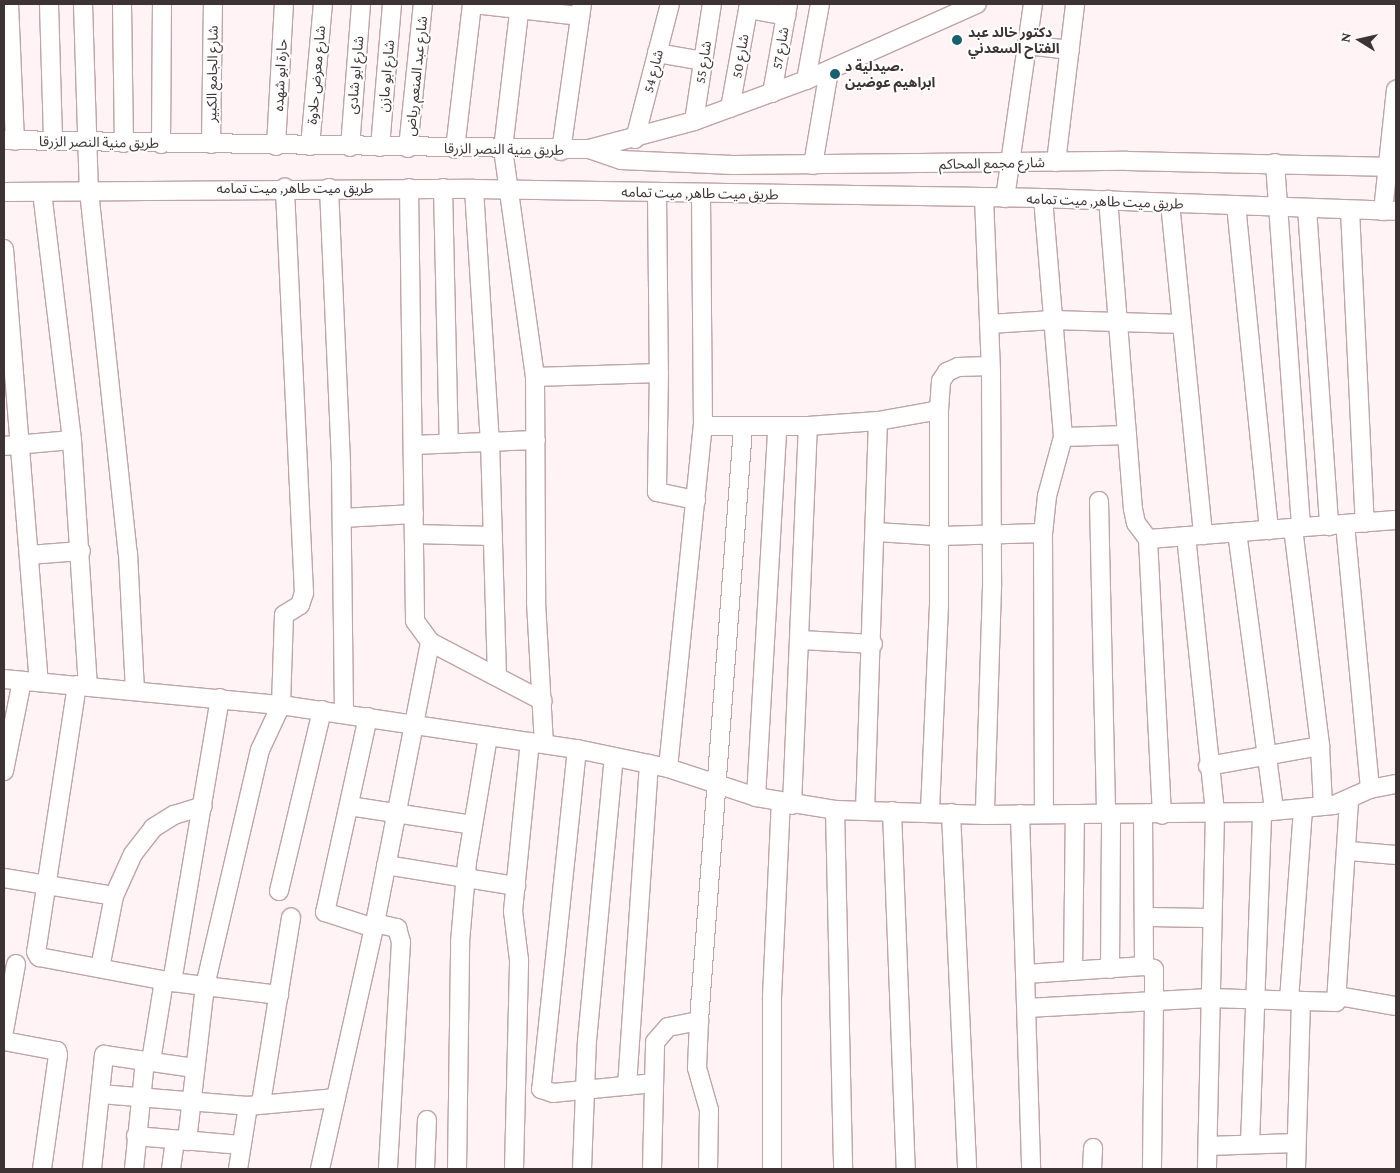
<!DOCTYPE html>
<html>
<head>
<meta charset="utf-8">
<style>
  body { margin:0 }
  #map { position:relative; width:1400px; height:1173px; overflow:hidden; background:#fff3f5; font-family:"Crimson Pro","Noto Sans Arabic",serif }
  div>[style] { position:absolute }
  .roads { filter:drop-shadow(1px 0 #bfa4a8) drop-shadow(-1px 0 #bfa4a8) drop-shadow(0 1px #bfa4a8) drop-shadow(0 -1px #bfa4a8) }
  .minor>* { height:18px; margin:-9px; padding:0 9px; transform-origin:9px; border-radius:9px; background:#fff }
  .dots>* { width:14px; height:14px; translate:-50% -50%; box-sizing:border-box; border:2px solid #fff; border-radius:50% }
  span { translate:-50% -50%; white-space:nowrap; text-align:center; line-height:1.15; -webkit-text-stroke:4px #fff; paint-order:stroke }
  .poi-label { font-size:14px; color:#3e3334; font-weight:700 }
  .left { translate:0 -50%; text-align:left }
  .street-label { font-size:14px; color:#3e3334 }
  .frame { position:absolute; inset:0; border:5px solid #3e3334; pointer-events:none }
  .north { position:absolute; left:1335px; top:15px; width:50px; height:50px; -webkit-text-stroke:4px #fff; paint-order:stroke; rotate:280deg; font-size:14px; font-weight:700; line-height:20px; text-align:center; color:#3e3334 }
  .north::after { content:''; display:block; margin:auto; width:18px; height:22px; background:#3e3334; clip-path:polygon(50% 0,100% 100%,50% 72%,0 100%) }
</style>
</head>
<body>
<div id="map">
  <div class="roads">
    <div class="minor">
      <div style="left:9px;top:4px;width:137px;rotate:87.5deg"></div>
      <div style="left:49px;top:4px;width:137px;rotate:88.3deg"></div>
      <div style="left:83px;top:4px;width:187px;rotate:88.2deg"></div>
      <div style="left:89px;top:191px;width:364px;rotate:83.9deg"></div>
      <div style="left:128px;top:553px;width:137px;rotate:87.1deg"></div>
      <div style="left:122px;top:4px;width:139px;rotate:89.2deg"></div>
      <div style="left:474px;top:4px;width:107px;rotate:6.5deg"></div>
      <div style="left:520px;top:4px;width:146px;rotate:96.7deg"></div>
      <div style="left:503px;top:149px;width:230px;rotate:82deg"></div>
      <div style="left:535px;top:377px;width:225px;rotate:89.7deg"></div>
      <div style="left:536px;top:602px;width:142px;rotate:86.8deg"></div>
      <div style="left:748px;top:9px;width:39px;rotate:10deg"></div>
      <div style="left:1027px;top:45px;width:43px;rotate:6.6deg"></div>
      <div style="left:657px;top:53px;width:47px;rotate:9.9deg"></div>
      <div style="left:806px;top:80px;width:77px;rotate:-79.6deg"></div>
      <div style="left:772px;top:93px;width:90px;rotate:-79.8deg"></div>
      <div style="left:730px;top:108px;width:106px;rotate:-79.6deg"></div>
      <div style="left:694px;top:121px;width:118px;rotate:-81.3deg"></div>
      <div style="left:635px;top:139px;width:139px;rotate:-75.5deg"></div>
      <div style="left:4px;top:140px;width:585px;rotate:0.88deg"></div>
      <div style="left:589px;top:149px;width:109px;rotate:-14.9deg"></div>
      <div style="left:694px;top:121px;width:119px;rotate:-20.1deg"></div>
      <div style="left:806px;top:80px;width:187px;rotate:-24deg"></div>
      <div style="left:161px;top:144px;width:140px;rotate:-89.6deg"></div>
      <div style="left:211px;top:144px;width:140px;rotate:-89.2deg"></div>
      <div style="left:276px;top:146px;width:142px;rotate:-86.8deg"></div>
      <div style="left:310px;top:146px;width:143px;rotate:-84.8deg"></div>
      <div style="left:350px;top:147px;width:143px;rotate:-85.6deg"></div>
      <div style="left:380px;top:147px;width:144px;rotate:-85.2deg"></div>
      <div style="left:408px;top:148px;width:145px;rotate:-84.1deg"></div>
      <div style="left:455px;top:149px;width:146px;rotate:-83.3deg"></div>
      <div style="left:589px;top:149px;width:34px;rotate:19deg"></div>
      <div style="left:621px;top:160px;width:112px;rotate:2.6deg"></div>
      <div style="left:733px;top:165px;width:394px;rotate:-0.6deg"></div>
      <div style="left:1127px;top:161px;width:269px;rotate:1.3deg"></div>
      <div style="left:561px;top:151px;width:148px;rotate:-81.9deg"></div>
      <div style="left:1056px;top:162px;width:159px;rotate:-83.1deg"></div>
      <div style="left:1275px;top:163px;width:365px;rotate:85.9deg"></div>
      <div style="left:813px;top:165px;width:96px;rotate:-80.4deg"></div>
      <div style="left:329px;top:188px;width:278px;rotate:87.5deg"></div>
      <div style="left:341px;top:466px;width:248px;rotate:89.3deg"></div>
      <div style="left:409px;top:188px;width:433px;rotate:89.2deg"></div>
      <div style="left:415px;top:621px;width:26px;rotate:54deg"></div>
      <div style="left:430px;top:642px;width:127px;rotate:27.6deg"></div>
      <div style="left:443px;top:188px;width:255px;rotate:88.7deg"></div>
      <div style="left:474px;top:189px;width:253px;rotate:86.4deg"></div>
      <div style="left:490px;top:441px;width:235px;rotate:88.3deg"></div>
      <div style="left:4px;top:192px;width:470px;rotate:-0.4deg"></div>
      <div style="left:474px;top:189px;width:569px;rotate:0.91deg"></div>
      <div style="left:1043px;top:198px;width:353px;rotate:2.1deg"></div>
      <div style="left:42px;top:192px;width:250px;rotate:83.1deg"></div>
      <div style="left:72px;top:440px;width:247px;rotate:86.3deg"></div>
      <div style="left:657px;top:193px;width:180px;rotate:89.4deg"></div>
      <div style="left:984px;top:197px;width:177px;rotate:87.7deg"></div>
      <div style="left:991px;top:374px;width:213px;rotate:89.7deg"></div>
      <div style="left:992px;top:587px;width:228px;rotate:91.8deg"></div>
      <div style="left:1005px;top:198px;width:196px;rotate:-81.8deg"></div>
      <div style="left:1043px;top:198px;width:240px;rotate:85.2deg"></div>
      <div style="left:1063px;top:437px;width:61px;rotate:105.2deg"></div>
      <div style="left:1047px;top:496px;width:37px;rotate:96deg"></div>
      <div style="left:1043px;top:533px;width:281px;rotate:89.8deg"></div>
      <div style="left:1170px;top:203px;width:334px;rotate:84.3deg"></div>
      <div style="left:1236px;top:205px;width:327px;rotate:84.2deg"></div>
      <div style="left:1307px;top:208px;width:319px;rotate:86deg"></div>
      <div style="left:1350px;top:210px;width:313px;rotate:87.3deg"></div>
      <div style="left:1383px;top:211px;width:122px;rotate:-83.9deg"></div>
      <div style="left:4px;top:249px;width:434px;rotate:85.4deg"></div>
      <div style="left:989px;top:324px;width:64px;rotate:-3.6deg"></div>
      <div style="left:1053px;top:320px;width:129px;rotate:1.8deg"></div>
      <div style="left:535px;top:377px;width:124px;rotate:-1.8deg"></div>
      <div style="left:659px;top:373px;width:119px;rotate:91deg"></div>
      <div style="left:657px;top:492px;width:40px;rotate:12deg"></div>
      <div style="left:703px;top:426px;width:105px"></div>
      <div style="left:808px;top:426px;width:70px;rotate:-4.1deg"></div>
      <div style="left:878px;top:421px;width:62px;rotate:-10.2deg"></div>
      <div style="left:939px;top:410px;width:29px;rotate:-86deg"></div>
      <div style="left:941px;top:381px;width:11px;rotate:-56deg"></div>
      <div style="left:947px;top:372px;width:12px;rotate:-24deg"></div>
      <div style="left:958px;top:367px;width:32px;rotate:-2deg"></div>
      <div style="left:1127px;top:435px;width:74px;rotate:85.4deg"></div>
      <div style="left:1133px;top:509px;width:14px;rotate:78deg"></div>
      <div style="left:1136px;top:523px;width:20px;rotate:53deg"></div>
      <div style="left:1148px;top:539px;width:276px;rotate:87.1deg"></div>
      <div style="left:1063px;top:437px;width:64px;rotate:-1.8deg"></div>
      <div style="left:1127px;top:435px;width:236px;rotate:-94.6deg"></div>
      <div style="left:413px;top:445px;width:123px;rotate:-2.3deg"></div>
      <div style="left:4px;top:446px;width:68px;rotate:-5deg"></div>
      <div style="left:1099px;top:501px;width:313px;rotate:88.7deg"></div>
      <div style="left:342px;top:518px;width:72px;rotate:-3.2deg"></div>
      <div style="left:1345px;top:524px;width:266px;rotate:84.6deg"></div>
      <div style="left:1293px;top:528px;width:220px;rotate:82.9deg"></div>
      <div style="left:1320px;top:746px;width:60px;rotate:87.1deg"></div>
      <div style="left:876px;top:532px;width:63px;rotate:3.6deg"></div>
      <div style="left:939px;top:536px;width:104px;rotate:-1.7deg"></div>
      <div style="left:1237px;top:532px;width:281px;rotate:82.4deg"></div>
      <div style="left:414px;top:534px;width:79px;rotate:1.5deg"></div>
      <div style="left:1186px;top:536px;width:279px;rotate:84deg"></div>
      <div style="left:1215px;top:813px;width:356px;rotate:91.3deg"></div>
      <div style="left:1148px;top:539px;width:249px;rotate:-4.4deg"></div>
      <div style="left:29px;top:555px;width:52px;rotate:-4.4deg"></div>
      <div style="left:801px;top:640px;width:72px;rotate:3.2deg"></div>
      <div style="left:4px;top:679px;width:278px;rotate:5.4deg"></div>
      <div style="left:281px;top:705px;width:299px;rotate:8.5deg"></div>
      <div style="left:577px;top:749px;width:93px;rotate:11.8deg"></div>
      <div style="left:668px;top:768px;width:93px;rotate:18.2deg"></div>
      <div style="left:756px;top:797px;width:80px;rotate:9.3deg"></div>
      <div style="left:835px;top:810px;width:150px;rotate:1.9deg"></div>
      <div style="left:985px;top:815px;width:277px;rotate:-0.6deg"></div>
      <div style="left:1262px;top:812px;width:72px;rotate:-5.6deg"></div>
      <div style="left:1334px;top:805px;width:39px;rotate:-24deg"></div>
      <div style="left:1370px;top:789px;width:26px;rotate:-11deg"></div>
      <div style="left:77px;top:685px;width:270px;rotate:98.7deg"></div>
      <div style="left:36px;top:952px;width:6px;rotate:59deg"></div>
      <div style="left:39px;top:957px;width:135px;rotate:10.6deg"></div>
      <div style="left:172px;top:982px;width:108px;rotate:6.9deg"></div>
      <div style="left:368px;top:717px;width:200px;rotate:102.4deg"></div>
      <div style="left:325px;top:912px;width:52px;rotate:18.1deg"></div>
      <div style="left:577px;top:749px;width:342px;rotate:96deg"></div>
      <div style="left:541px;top:1089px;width:13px;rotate:18deg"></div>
      <div style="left:553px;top:1093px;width:100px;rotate:-5.7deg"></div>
      <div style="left:1208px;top:766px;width:114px;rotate:-10.1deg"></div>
      <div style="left:668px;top:768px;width:344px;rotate:-84.2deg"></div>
      <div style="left:703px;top:426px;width:232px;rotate:-90.5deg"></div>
      <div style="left:4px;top:771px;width:92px;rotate:-78.7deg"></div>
      <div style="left:756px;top:797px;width:370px;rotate:-86.7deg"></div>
      <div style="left:792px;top:805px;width:379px;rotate:-87.6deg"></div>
      <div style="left:349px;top:806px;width:125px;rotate:8.7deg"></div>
      <div style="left:835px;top:810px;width:359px;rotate:88.7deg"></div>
      <div style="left:865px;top:811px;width:390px;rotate:-88.1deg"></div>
      <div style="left:892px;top:811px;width:358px;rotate:87.8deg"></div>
      <div style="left:930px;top:811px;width:206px;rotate:-87.5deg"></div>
      <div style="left:939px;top:605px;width:195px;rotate:-90deg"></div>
      <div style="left:951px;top:813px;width:356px;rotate:87.4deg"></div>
      <div style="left:1020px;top:814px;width:355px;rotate:88.2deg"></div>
      <div style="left:1143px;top:815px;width:151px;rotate:89.6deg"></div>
      <div style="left:1144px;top:966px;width:10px;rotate:17deg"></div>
      <div style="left:1154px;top:969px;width:32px;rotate:90deg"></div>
      <div style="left:1154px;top:1001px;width:168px;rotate:90.7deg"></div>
      <div style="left:1349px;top:851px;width:47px;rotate:4.9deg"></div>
      <div style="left:386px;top:865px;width:132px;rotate:9.2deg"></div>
      <div style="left:4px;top:878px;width:111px;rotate:9.3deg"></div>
      <div style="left:279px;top:891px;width:186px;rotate:-76.6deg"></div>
      <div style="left:1145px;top:917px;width:66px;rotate:0.9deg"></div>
      <div style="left:375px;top:923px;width:23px;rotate:13deg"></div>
      <div style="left:397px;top:928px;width:15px;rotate:74deg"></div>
      <div style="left:401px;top:942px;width:227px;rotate:93.3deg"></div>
      <div style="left:100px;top:968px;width:73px;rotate:-79deg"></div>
      <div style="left:114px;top:896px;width:46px;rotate:-65.7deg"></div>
      <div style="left:133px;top:854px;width:33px;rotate:-52deg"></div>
      <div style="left:153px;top:828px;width:25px;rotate:-32deg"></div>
      <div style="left:174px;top:815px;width:30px;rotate:-17deg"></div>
      <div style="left:1110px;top:969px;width:155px;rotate:-89.6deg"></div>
      <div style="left:1073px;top:971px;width:157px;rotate:-89.3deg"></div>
      <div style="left:1026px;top:974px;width:118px;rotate:-3.9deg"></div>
      <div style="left:172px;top:982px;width:288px;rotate:-80.4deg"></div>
      <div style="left:1338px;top:996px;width:59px;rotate:9.8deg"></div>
      <div style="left:1289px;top:1000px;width:191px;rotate:-85.8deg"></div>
      <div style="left:1027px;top:1008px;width:183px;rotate:-3.1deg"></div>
      <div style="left:1210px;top:998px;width:126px;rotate:1.8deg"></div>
      <div style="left:1336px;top:1002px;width:203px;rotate:-86.3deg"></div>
      <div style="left:4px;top:1031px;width:68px;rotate:-79.8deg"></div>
      <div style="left:4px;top:1041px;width:54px;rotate:10.7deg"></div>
      <div style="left:57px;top:1051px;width:4px;rotate:76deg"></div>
      <div style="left:58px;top:1055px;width:115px;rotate:98deg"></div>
      <div style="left:151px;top:1061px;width:81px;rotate:-80.8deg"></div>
      <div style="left:627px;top:1086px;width:323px;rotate:-86.1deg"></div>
      <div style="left:100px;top:1094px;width:148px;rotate:4.6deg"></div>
      <div style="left:248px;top:1106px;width:88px;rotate:-5.2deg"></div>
      <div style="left:261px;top:1103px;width:188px;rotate:-80.8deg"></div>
      <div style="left:136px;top:1136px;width:105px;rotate:4.9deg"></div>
      <div style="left:187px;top:1141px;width:156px;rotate:-83.4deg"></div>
      <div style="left:205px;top:986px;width:242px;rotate:-76.9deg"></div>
      <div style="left:260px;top:750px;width:50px;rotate:-65deg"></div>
      <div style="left:281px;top:705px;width:90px;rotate:-88.1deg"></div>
      <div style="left:284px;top:615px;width:19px;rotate:-32deg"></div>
      <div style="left:300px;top:605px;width:13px;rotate:-72deg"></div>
      <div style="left:304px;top:593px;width:406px;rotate:-92.7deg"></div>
      <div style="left:1250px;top:1144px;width:332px;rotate:-87.9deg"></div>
      <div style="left:1208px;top:1146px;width:88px;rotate:-2deg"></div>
      <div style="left:92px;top:1169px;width:115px;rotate:-84deg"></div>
      <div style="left:104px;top:1055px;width:91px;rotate:8.2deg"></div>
      <div style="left:134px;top:1169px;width:109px;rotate:-84.2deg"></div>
      <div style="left:171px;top:1169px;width:29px;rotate:-82deg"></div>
      <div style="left:238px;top:1169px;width:64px;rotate:-81deg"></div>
      <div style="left:320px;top:1169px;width:247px;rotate:-77.4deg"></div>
      <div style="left:374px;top:928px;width:291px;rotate:-78.9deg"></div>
      <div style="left:425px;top:1169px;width:49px;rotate:-87.7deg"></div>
      <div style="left:457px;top:1169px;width:227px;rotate:-89.2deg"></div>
      <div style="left:460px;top:942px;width:80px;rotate:-85deg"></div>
      <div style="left:467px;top:862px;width:128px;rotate:-80.5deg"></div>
      <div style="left:514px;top:1169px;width:209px;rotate:-88.6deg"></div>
      <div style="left:519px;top:960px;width:49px;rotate:-97deg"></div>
      <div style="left:513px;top:911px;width:170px;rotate:-84.3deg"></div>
      <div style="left:582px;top:1169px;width:128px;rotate:-87.8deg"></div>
      <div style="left:587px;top:1041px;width:285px;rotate:-84.6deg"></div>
      <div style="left:652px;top:1169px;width:127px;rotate:-88.6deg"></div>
      <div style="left:655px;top:1042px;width:20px;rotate:-49deg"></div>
      <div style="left:668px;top:1027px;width:32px;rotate:-11deg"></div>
      <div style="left:708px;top:1169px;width:59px;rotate:-89deg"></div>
      <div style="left:709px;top:1110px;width:44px;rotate:-105.9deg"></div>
      <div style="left:697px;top:1068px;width:47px;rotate:-87.6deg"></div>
      <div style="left:699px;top:1021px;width:595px;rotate:-85.76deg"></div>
      <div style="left:772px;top:1169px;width:172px;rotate:-90deg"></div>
      <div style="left:772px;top:997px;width:195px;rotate:-87.4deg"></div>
      <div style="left:1092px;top:1169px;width:21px;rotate:-87deg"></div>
      <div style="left:1296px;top:1169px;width:168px;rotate:-88.3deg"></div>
    </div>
  </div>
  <div class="dots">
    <div style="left:957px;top:40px;background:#195f70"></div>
    <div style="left:835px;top:74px;background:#195f70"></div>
  </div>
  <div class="poi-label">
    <span class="left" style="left:968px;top:40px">دكتور خالد عبد<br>الفتاح السعدني</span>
    <span class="left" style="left:845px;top:74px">صيدلية د.<br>ابراهيم عوضين</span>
  </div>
  <div class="street-label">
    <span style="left:780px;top:48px;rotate:-80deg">شارع 57</span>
    <span style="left:740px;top:56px;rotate:-80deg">شارع 50</span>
    <span style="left:703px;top:62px;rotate:-81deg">شارع 55</span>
    <span style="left:653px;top:71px;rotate:-76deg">شارع 54</span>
    <span style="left:212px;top:74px;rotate:-89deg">شارع الجامع الكبير</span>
    <span style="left:280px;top:75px;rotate:-87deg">حارة ابو شهده</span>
    <span style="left:316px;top:75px;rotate:-85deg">شارع معرض حلاوة</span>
    <span style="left:355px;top:75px;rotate:-85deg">شارع ابو شادى</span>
    <span style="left:386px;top:76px;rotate:-85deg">شارع ابو مازن</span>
    <span style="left:416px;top:76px;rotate:-84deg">شارع عبد المنعم رياض</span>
    <span style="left:99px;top:142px;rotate:1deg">طريق منية النصر الزرقا</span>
    <span style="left:504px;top:149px;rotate:1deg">طريق منية النصر الزرقا</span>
    <span style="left:992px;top:163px;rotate:-1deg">شارع مجمع المحاكم</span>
    <span style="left:295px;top:188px">طريق ميت طاهر, ميت تمامه</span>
    <span style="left:700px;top:193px;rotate:1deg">طريق ميت طاهر, ميت تمامه</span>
    <span style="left:1105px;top:201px;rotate:2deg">طريق ميت طاهر, ميت تمامه</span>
  </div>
  <div class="frame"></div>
  <div class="north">N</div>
</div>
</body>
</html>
